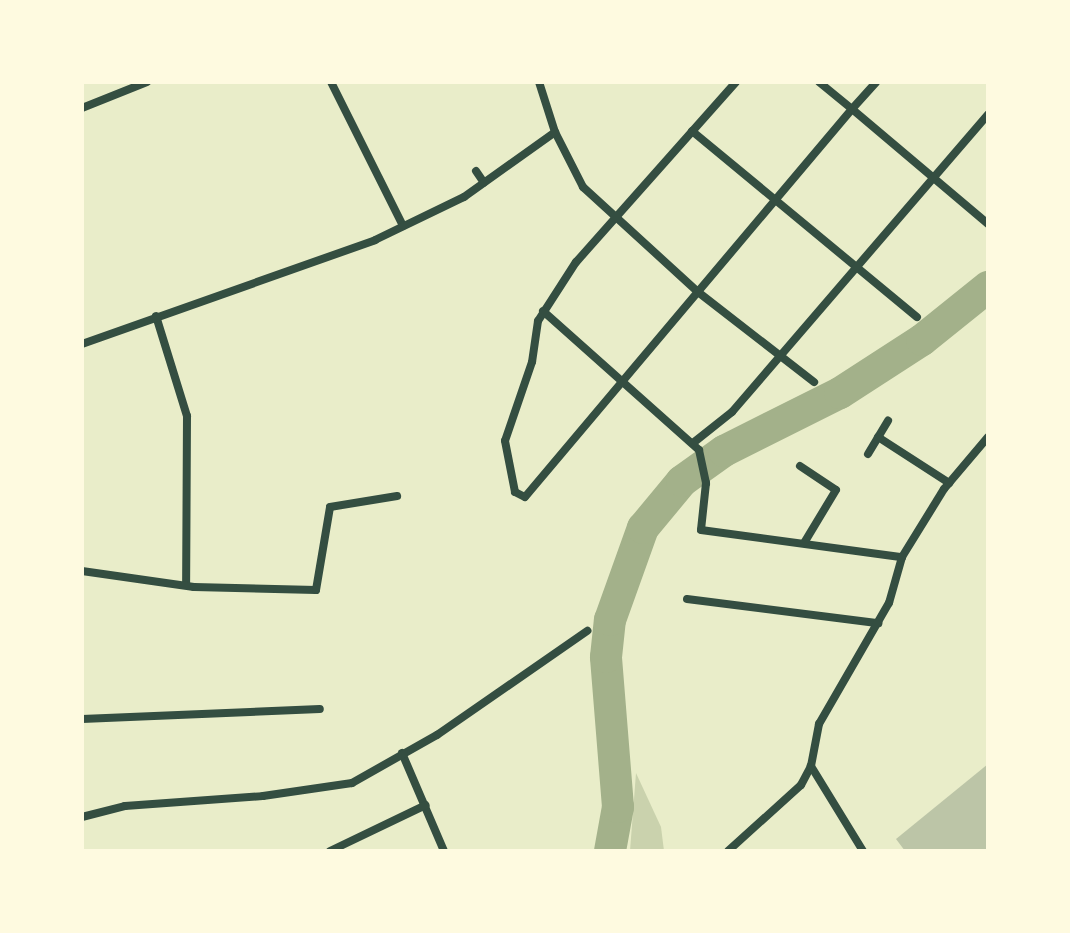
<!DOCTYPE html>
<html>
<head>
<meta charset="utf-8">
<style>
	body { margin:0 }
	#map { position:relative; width:1070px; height:933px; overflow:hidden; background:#e9edc9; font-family:Lato,sans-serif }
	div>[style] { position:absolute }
	.green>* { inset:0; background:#cad2ad }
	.river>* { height:32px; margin:-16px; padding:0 16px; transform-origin:16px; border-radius:16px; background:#a3b18a }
	.building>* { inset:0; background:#bcc5a7 }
	.minor>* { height:8px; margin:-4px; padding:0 4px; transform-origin:4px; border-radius:4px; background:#344e41 }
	span { translate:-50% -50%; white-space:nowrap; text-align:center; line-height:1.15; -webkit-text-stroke:7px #fefae0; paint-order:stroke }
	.frame { position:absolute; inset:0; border:84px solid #fefae0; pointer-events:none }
</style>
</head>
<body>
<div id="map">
	<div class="green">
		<div style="clip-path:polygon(636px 773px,661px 827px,664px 851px,630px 851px)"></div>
	</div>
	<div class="river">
		<div style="left:610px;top:851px;width:45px;rotate:-79.7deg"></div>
		<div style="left:618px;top:807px;width:150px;rotate:-94.6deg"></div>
		<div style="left:606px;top:657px;width:37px;rotate:-84deg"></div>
		<div style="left:610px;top:620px;width:98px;rotate:-70.3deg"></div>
		<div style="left:643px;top:528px;width:61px;rotate:-50.3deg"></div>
		<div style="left:682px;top:481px;width:52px;rotate:-35.5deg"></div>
		<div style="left:724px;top:451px;width:130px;rotate:-26.6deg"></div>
		<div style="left:840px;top:393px;width:98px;rotate:-32.9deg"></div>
		<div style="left:922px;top:340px;width:85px;rotate:-38.8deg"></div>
	</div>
	<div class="building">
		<div style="clip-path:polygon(988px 764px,988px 851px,905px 851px,896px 839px)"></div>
	</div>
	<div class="minor">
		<div style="left:331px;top:82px;width:161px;rotate:63.4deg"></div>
		<div style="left:539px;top:82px;width:52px;rotate:72.3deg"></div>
		<div style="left:555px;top:132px;width:62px;rotate:63deg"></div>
		<div style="left:583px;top:187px;width:156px;rotate:42.4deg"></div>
		<div style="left:698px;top:292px;width:147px;rotate:37.8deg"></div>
		<div style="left:736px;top:82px;width:241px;rotate:131.6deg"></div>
		<div style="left:576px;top:262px;width:70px;rotate:122.8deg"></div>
		<div style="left:538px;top:321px;width:41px;rotate:98.3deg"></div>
		<div style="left:532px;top:362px;width:83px;rotate:108.9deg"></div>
		<div style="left:505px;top:441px;width:52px;rotate:78.9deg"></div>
		<div style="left:515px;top:492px;width:11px;rotate:27deg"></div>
		<div style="left:525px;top:497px;width:507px;rotate:-49.88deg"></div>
		<div style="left:852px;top:109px;width:178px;rotate:40.2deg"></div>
		<div style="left:819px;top:82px;width:43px;rotate:39.3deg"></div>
		<div style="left:852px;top:109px;width:36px;rotate:-48deg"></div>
		<div style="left:82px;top:108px;width:70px;rotate:-21.8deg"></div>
		<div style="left:692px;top:131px;width:292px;rotate:39.6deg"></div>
		<div style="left:476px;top:171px;width:14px;rotate:56deg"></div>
		<div style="left:543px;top:311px;width:209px;rotate:41.7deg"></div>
		<div style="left:699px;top:450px;width:34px;rotate:78deg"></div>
		<div style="left:706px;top:483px;width:47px;rotate:96.1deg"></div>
		<div style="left:701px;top:530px;width:203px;rotate:7.7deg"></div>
		<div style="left:156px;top:316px;width:105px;rotate:72.8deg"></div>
		<div style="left:187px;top:416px;width:168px;rotate:90.3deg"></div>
		<div style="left:82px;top:344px;width:311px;rotate:-19.5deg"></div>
		<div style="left:375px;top:240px;width:99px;rotate:-25.8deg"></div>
		<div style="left:464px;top:197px;width:112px;rotate:-35.5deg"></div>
		<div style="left:878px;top:437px;width:85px;rotate:32.9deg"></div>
		<div style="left:693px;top:443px;width:50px;rotate:-38.5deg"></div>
		<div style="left:732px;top:412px;width:393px;rotate:-49.3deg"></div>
		<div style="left:868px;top:454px;width:39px;rotate:-59deg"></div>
		<div style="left:800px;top:466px;width:43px;rotate:33.7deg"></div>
		<div style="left:836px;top:490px;width:62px;rotate:121.1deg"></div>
		<div style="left:82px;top:571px;width:113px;rotate:8.1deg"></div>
		<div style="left:194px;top:587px;width:122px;rotate:1.4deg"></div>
		<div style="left:316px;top:590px;width:84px;rotate:-80.4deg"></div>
		<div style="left:330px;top:507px;width:68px;rotate:-9.3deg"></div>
		<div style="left:687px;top:599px;width:193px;rotate:7.2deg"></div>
		<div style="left:82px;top:719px;width:238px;rotate:-2.4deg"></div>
		<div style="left:402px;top:753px;width:107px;rotate:66.8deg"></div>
		<div style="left:82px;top:817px;width:44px;rotate:-14.3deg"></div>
		<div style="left:125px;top:806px;width:138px;rotate:-4.1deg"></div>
		<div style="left:263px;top:796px;width:90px;rotate:-8.3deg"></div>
		<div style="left:352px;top:783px;width:98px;rotate:-29.5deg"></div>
		<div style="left:437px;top:735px;width:183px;rotate:-34.7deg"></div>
		<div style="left:330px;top:851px;width:106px;rotate:-25.6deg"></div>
		<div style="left:728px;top:851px;width:98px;rotate:-42.1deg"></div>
		<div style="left:801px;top:785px;width:21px;rotate:-62deg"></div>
		<div style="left:863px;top:851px;width:100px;rotate:-121.5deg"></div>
		<div style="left:811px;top:766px;width:43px;rotate:-79.2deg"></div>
		<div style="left:819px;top:724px;width:140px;rotate:-60deg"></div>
		<div style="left:889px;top:603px;width:48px;rotate:-74.2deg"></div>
		<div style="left:902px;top:557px;width:80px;rotate:-58.3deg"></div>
		<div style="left:944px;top:489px;width:68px;rotate:-49.8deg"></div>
	</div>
	<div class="frame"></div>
</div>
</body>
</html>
